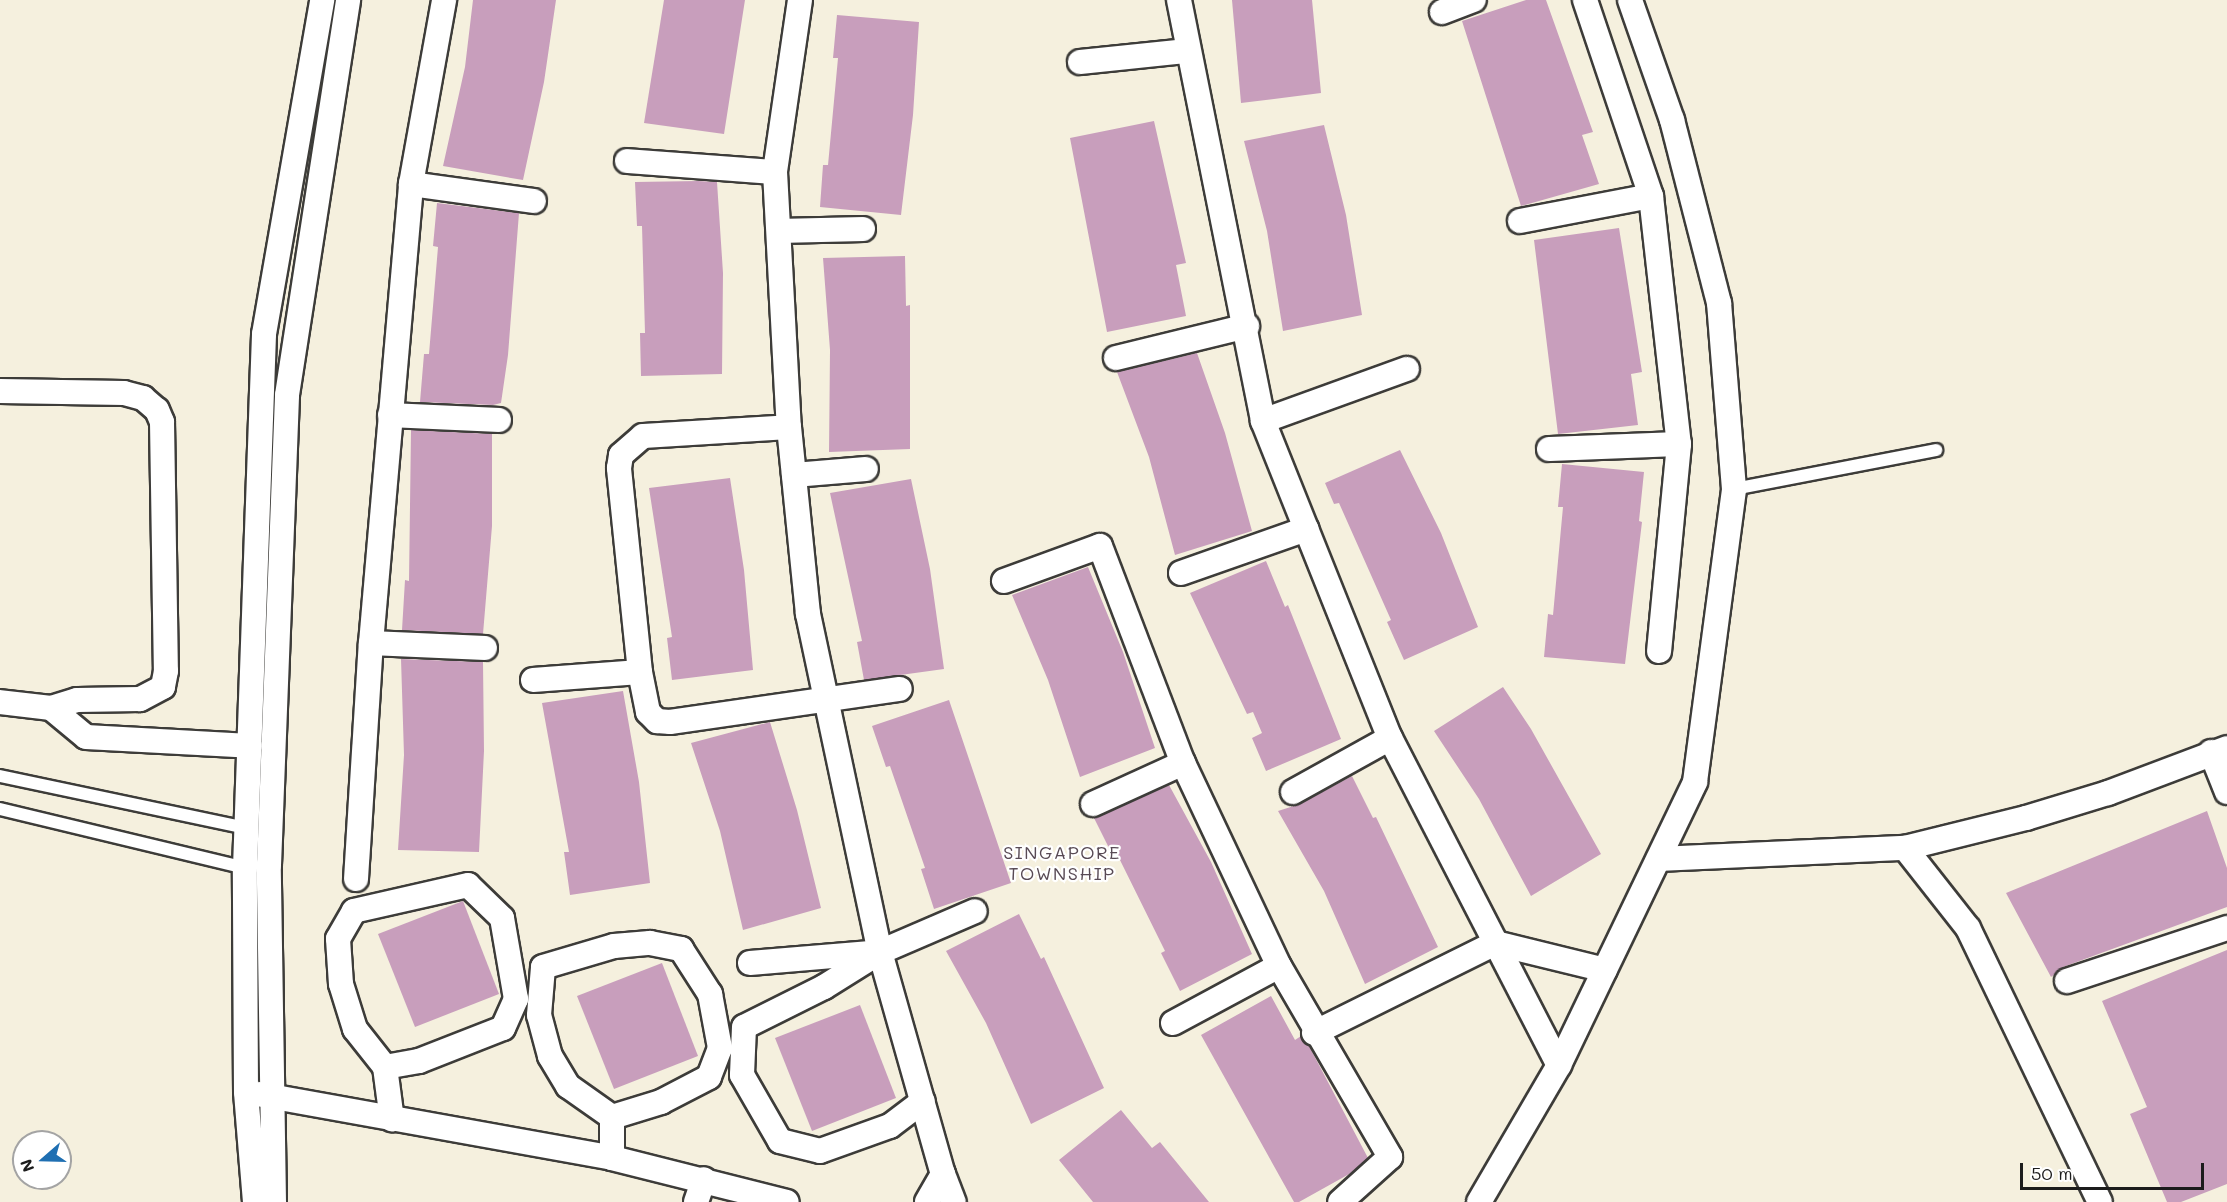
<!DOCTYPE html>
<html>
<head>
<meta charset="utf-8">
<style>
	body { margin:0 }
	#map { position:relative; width:2227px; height:1202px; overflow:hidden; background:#f5f0de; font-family:Mali,sans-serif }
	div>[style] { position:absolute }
	.building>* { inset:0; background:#c89ebc }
	.roads { filter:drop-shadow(2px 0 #3d3c39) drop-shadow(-2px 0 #3d3c39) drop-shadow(0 2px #3d3c39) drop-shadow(0 -2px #3d3c39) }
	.service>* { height:12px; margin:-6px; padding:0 6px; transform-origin:6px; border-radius:6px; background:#fff }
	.minor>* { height:24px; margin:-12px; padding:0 12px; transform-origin:12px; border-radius:12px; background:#fff }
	span { translate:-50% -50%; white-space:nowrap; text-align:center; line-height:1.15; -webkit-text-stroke:4.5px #fff; paint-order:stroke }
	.quarter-label { font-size:18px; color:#584a54; letter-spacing:1.5px }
	.north { position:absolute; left:12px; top:1130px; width:60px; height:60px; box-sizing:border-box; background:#fff; border:2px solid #a4a4a4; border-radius:50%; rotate:250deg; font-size:16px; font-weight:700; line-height:24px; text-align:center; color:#1c1c1c }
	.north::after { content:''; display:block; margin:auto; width:21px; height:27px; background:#1f6fb2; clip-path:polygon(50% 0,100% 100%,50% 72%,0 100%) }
	.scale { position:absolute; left:2020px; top:1163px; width:184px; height:27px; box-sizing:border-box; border:3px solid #1c1c1c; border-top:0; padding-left:8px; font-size:18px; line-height:21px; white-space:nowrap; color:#1c1c1c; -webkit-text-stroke:4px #fff; paint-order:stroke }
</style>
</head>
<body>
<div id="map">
	<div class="building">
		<div style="clip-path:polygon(473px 0,556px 0,544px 82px,523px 180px,443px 166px,465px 67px)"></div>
		<div style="clip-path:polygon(664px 0,745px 0,724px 134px,644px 123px)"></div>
		<div style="clip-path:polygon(1232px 0,1312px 0,1321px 93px,1241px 103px)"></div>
		<div style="clip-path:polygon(1526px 0,1546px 0,1593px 132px,1582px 135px,1599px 184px,1521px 206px,1462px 21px)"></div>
		<div style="clip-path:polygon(837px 15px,919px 22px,913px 115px,901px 215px,820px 207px,823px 165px,828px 165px,838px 58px,833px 58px)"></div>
		<div style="clip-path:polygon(1154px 121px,1186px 263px,1176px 265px,1186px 316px,1107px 332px,1070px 138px)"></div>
		<div style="clip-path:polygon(1324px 125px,1346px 215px,1362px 315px,1283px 331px,1267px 231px,1244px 141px)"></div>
		<div style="clip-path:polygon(698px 181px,717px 182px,723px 273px,722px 374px,641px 376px,640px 333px,645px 333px,642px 226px,637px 226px,635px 182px)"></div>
		<div style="clip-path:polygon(437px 203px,519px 213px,508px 355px,501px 403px,493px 405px,420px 402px,424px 354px,429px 354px,438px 247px,433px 246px)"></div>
		<div style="clip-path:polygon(1619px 228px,1642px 372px,1631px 374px,1638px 425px,1558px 434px,1534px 240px)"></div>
		<div style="clip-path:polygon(905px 256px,906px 306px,910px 305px,910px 449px,829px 452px,830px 350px,823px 258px)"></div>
		<div style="clip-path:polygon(1197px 353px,1225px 433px,1252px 531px,1175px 555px,1149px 457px,1117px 372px)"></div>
		<div style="clip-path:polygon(411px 430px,492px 434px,492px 526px,483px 634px,402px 630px,405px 580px,409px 581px)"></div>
		<div style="clip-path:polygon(1400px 450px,1441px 533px,1478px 627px,1404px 660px,1387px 622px,1391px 620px,1339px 503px,1334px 504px,1325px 483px)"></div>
		<div style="clip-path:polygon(1562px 464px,1644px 472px,1639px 521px,1642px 522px,1625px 664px,1544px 657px,1548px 614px,1553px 615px,1563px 507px,1558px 507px)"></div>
		<div style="clip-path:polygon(730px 478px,744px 570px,753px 670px,672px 680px,667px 638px,672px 637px,649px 488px)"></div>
		<div style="clip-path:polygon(911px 479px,930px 569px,944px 669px,864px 680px,857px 642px,862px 641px,830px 493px)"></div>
		<div style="clip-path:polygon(1266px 561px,1285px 607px,1288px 605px,1341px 739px,1266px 771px,1252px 738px,1262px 733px,1253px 712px,1247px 714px,1190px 593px)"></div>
		<div style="clip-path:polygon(1088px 567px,1123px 652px,1155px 748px,1080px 777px,1048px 680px,1012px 595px)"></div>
		<div style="clip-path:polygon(401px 659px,483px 662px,484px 751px,479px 852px,398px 850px,404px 755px)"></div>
		<div style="clip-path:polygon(1503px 687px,1531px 729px,1601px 854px,1531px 896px,1479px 799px,1434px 731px)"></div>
		<div style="clip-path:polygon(623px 691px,639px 782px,650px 883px,570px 895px,564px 852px,569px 852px,542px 703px)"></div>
		<div style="clip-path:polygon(949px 700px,1011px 883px,934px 909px,921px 869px,925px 868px,890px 766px,886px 767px,872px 726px)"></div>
		<div style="clip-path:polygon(770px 722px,797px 810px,821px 908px,743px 930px,720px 831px,691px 743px)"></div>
		<div style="clip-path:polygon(1352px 776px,1373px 818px,1376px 817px,1438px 947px,1365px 984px,1324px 891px,1278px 811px,1300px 804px)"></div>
		<div style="clip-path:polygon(1169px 785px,1211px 862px,1252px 954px,1180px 991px,1161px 953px,1165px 951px,1117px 854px,1113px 856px,1094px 818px)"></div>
		<div style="clip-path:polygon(2207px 811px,2227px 868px,2227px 907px,2063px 967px,2051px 977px,2006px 893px)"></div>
		<div style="clip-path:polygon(463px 901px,499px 994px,415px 1027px,378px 934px)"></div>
		<div style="clip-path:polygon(1019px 914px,1041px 959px,1044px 957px,1104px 1088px,1031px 1124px,986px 1023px,946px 951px)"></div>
		<div style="clip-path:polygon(2227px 950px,2227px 1184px,2181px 1202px,2167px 1202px,2130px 1114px,2147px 1107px,2102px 1001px)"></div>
		<div style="clip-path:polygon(662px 963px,698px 1056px,614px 1089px,577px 996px)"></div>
		<div style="clip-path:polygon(1271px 996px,1295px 1040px,1301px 1036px,1309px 1046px,1368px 1158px,1351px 1173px,1299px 1202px,1294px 1202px,1201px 1035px)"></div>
		<div style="clip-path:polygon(860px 1005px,896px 1098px,812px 1131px,775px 1038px)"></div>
		<div style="clip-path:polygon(1121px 1110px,1152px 1148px,1160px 1142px,1209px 1202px,1093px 1202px,1059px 1160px)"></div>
	</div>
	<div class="roads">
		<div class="service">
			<div style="left:1734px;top:489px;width:206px;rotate:-10.9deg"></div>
			<div style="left:0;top:776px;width:251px;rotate:11.9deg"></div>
			<div style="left:0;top:809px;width:252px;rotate:13.5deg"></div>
		</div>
		<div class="minor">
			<div style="left:800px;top:0;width:174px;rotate:98.3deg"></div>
			<div style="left:775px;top:172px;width:255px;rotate:86.9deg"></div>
			<div style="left:789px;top:427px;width:188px;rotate:84.2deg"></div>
			<div style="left:808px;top:614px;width:346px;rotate:78deg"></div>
			<div style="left:880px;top:952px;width:231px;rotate:74.2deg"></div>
			<div style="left:943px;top:1174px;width:32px;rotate:120deg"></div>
			<div style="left:1179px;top:0;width:429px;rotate:78.7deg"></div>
			<div style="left:1263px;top:421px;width:341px;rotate:68.2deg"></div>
			<div style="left:1390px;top:738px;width:368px;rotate:62.7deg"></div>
			<div style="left:1585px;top:0;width:207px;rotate:71.4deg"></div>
			<div style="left:1651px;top:196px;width:250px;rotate:83.6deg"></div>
			<div style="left:1679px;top:444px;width:208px;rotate:95.5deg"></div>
			<div style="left:1442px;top:12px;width:34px;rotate:-21deg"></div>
			<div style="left:1080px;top:62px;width:108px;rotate:-5.9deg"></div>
			<div style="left:627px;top:161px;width:148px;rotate:4.3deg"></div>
			<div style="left:411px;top:184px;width:124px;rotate:7.9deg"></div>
			<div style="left:1520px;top:221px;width:133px;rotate:-10.8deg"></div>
			<div style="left:779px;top:231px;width:84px;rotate:-1.4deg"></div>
			<div style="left:1116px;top:358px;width:135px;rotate:-13.7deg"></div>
			<div style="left:0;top:391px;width:124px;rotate:0.9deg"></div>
			<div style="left:124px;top:393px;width:20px;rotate:15deg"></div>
			<div style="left:143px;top:398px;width:18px;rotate:41deg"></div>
			<div style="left:157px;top:410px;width:13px;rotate:67deg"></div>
			<div style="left:162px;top:422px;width:249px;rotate:89.1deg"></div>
			<div style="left:166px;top:671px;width:16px;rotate:101deg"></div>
			<div style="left:163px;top:687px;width:26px;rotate:152deg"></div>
			<div style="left:140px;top:699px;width:63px;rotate:179.1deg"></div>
			<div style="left:77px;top:700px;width:27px;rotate:163deg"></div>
			<div style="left:51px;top:708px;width:51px;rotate:-173.3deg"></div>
			<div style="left:390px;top:415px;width:109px;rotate:2.6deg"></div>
			<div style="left:1263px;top:421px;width:153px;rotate:-19.9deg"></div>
			<div style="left:1549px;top:449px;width:130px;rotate:-2.2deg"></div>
			<div style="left:794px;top:475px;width:72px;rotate:-4.8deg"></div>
			<div style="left:1181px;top:573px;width:133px;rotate:-19.4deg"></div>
			<div style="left:1004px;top:581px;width:102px;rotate:-20deg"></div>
			<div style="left:1100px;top:546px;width:232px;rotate:69.1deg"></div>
			<div style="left:1183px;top:763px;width:225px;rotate:64.7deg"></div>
			<div style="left:1279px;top:966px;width:221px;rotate:59.8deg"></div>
			<div style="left:1390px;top:1157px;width:67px;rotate:138deg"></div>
			<div style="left:371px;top:643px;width:114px;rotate:2.5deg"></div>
			<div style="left:640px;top:672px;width:205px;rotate:-95.9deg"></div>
			<div style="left:619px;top:468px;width:13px;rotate:-81deg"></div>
			<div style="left:621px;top:455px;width:29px;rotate:-41deg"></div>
			<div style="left:643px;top:436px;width:146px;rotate:-3.5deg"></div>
			<div style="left:533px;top:680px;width:107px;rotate:-4.3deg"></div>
			<div style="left:640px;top:672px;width:41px;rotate:78.7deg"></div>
			<div style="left:648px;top:712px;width:13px;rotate:45deg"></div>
			<div style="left:657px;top:721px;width:13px;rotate:4deg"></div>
			<div style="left:670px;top:722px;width:232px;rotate:-8.2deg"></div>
			<div style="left:51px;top:708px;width:45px;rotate:39.6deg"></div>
			<div style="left:86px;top:737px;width:164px;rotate:3.1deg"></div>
			<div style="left:2211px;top:752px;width:43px;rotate:68.2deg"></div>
			<div style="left:1293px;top:792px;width:111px;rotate:-29.1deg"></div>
			<div style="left:1093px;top:804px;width:99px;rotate:-24.5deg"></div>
			<div style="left:1905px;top:848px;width:125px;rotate:-13.9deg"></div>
			<div style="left:2026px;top:818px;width:86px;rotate:-17deg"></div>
			<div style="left:2108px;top:793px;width:127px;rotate:-20.7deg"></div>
			<div style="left:1659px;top:859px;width:246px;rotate:-2.6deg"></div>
			<div style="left:1905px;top:848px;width:102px;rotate:51.8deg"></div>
			<div style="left:1968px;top:928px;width:304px;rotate:64.3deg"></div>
			<div style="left:356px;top:879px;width:236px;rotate:-86.4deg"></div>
			<div style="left:371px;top:643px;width:461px;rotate:-85deg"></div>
			<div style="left:411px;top:184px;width:187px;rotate:-79.8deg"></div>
			<div style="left:880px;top:952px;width:66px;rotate:148deg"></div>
			<div style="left:824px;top:987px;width:89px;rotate:153.4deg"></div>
			<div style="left:744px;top:1027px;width:48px;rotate:92.4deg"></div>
			<div style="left:742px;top:1075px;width:76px;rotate:60.1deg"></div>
			<div style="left:780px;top:1141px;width:41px;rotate:14deg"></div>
			<div style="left:820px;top:1151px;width:74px;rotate:-19.7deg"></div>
			<div style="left:890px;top:1126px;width:41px;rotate:-37.1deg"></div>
			<div style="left:750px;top:963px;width:130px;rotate:-4.8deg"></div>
			<div style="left:880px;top:952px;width:103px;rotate:-23.3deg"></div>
			<div style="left:2067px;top:981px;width:169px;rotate:-18.3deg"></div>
			<div style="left:1173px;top:1023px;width:120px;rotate:-28.3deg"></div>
			<div style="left:1314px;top:1033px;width:202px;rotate:-26.4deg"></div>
			<div style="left:1495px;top:943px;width:113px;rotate:13.8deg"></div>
			<div style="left:385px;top:1067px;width:35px;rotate:-10deg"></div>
			<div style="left:419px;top:1061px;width:90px;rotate:-21.4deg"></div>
			<div style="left:503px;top:1028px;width:32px;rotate:-66deg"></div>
			<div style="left:516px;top:999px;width:82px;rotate:-99.8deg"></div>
			<div style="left:502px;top:918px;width:47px;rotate:-135.9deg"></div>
			<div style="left:468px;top:885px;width:117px;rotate:167.2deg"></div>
			<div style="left:354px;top:911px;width:32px;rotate:120deg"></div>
			<div style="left:338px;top:939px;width:45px;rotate:86.2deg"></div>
			<div style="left:341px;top:984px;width:47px;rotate:72.7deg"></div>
			<div style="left:355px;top:1029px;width:48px;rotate:51.7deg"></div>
			<div style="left:385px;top:1067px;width:53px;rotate:82.5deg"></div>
			<div style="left:258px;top:1094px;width:360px;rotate:10.2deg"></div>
			<div style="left:612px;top:1158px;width:180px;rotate:14.1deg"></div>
			<div style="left:612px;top:1158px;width:41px;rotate:-90deg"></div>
			<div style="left:612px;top:1117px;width:54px;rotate:-144.8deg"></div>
			<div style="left:568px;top:1086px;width:35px;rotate:-121deg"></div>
			<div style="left:550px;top:1056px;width:42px;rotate:-105deg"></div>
			<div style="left:539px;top:1015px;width:48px;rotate:-85.2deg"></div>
			<div style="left:543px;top:967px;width:74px;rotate:-16.5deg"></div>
			<div style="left:614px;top:946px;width:36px;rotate:-5deg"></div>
			<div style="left:650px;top:943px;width:32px;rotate:11deg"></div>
			<div style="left:681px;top:949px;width:54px;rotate:57.2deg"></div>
			<div style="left:710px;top:994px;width:55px;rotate:79.5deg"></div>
			<div style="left:720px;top:1048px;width:31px;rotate:111deg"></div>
			<div style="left:709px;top:1077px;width:54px;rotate:152.5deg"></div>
			<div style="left:661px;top:1102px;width:51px;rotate:163deg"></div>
			<div style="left:943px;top:1174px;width:30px;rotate:69deg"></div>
			<div style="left:255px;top:1202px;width:110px;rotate:-94.7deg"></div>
			<div style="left:246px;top:1092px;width:224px;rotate:-90.3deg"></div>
			<div style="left:245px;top:868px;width:534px;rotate:-87.96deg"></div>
			<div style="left:264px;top:334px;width:339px;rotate:-80.1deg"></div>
			<div style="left:274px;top:1202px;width:337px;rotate:-90.9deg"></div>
			<div style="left:269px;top:865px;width:470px;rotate:-87.8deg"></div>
			<div style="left:287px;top:395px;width:400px;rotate:-81.2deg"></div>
			<div style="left:696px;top:1202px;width:24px;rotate:-71deg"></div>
			<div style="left:1479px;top:1202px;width:159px;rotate:-59.7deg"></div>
			<div style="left:1559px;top:1065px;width:314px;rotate:-64.3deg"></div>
			<div style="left:1695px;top:782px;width:296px;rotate:-82.4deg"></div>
			<div style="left:1734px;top:489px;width:187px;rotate:-94.6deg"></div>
			<div style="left:1719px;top:303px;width:189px;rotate:-104.4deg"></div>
			<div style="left:1672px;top:120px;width:127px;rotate:-109.3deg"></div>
		</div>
	</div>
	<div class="quarter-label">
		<span style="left:1062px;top:863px">SINGAPORE<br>TOWNSHIP</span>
	</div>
	<div class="north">N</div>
	<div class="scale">50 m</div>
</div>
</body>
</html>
